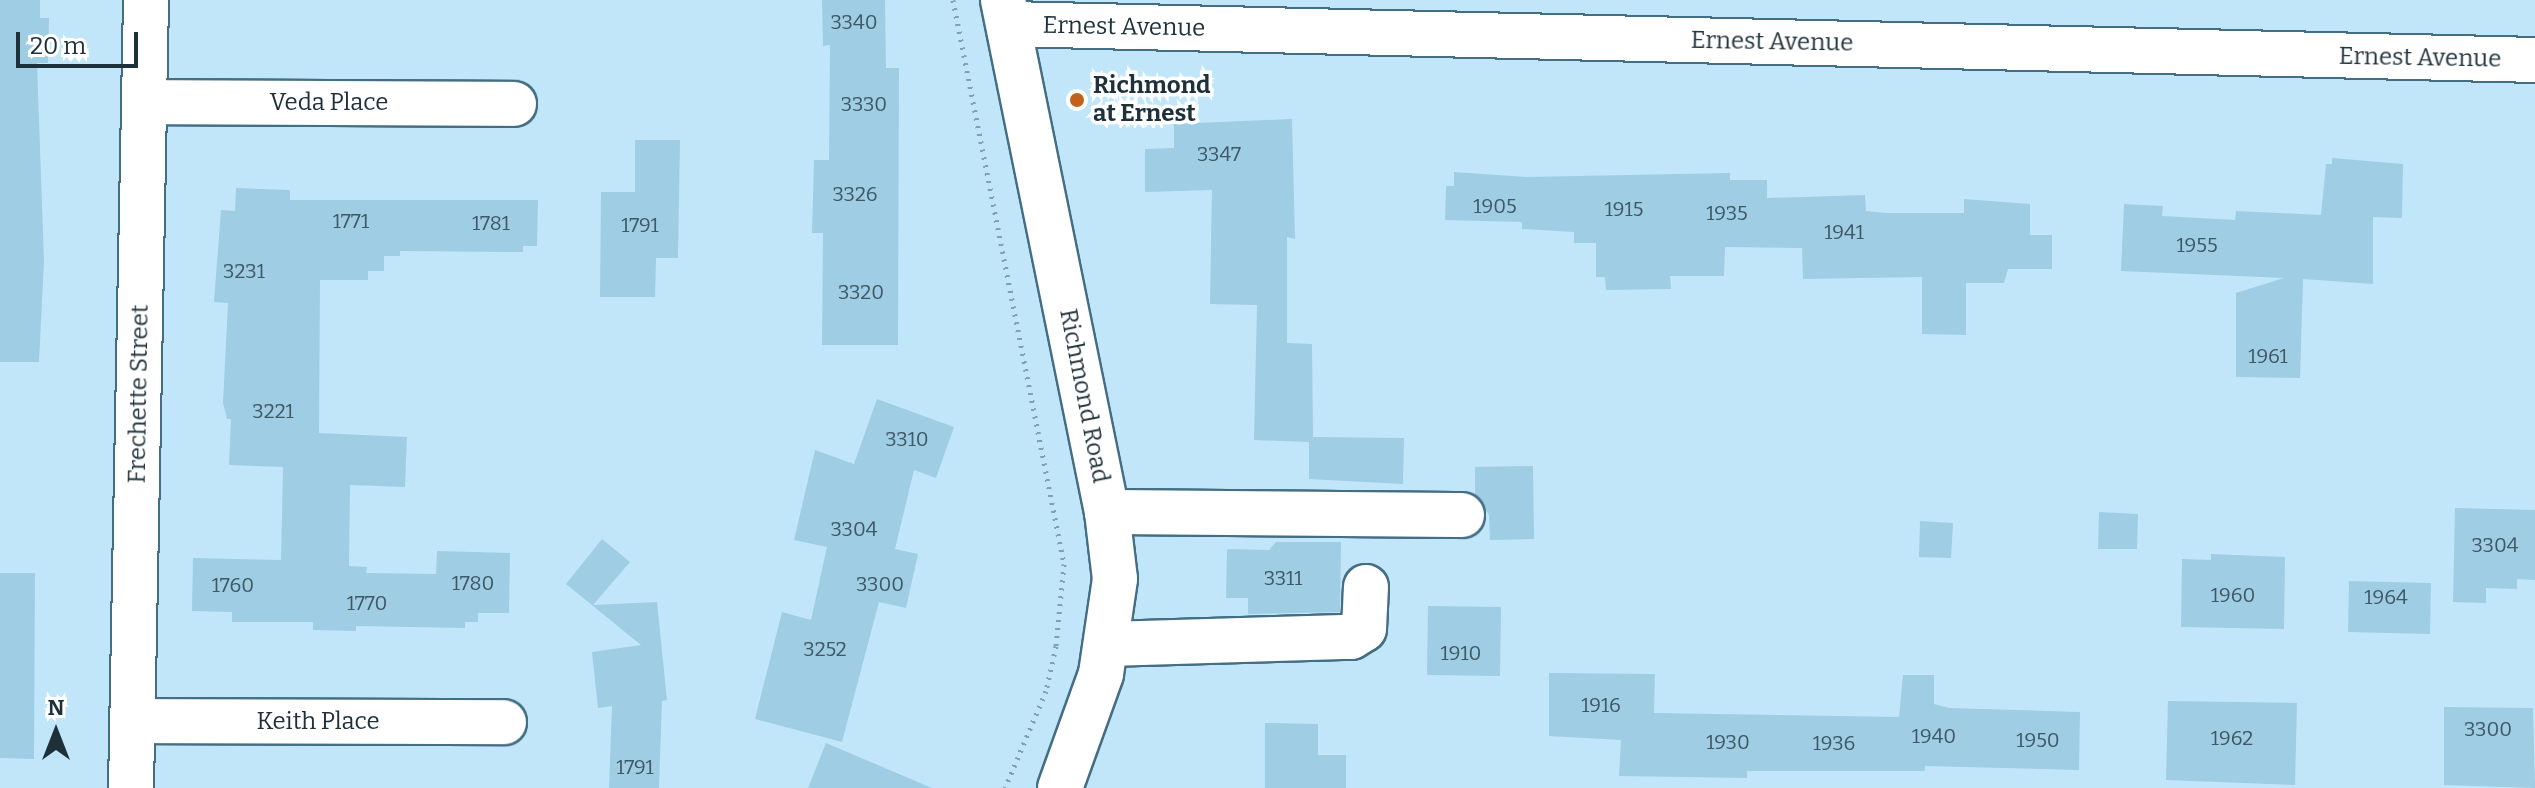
<!DOCTYPE html>
<html>
<head>
<meta charset="utf-8">
<style>
	body { margin:0 }
	#map { position:relative; width:2535px; height:788px; overflow:hidden; background:#c1e6f9; font-family:Bitter,serif }
	div>[style] { position:absolute }
	.building>* { inset:0; background:#9fcde4 }
	.path>* { height:5px; margin-top:-2.5px; transform-origin:0; background:repeating-linear-gradient(90deg,#82a0af 0 2px,transparent 0 8px) }
	.roads { filter:drop-shadow(2px 0 #436e83) drop-shadow(-2px 0 #436e83) drop-shadow(0 2px #436e83) drop-shadow(0 -2px #436e83) }
	.minor>* { height:44px; margin:-22px; padding:0 22px; transform-origin:22px; border-radius:22px; background:#fff }
	.major>* { height:44px; margin:-22px; padding:0 22px; transform-origin:22px; border-radius:22px; background:#fff }
	.dots>* { width:22px; height:22px; translate:-50% -50%; box-sizing:border-box; border:4px solid #fff; border-radius:50% }
	span { translate:-50% -50%; white-space:nowrap; text-align:center; line-height:1.15; -webkit-text-stroke:7px #fff; paint-order:stroke }
	.number-label { font-size:20px; color:#3e5864 }
	.number-label span { -webkit-text-stroke-width:0 }
	.street-label { font-size:24px; color:#1e313a }
	.poi-label { font-size:24px; color:#1e313a; font-weight:700 }
	.left { translate:0 -50%; text-align:left }
	.north { position:absolute; left:16px; top:692px; width:80px; height:80px; -webkit-text-stroke:6px #fff; paint-order:stroke; rotate:0deg; font-size:22px; font-weight:700; line-height:32px; text-align:center; color:#1e313a }
	.north::after { content:''; display:block; margin:auto; width:28px; height:36px; background:#1e313a; clip-path:polygon(50% 0,100% 100%,50% 72%,0 100%) }
	.scale { position:absolute; left:16px; top:32px; width:122px; height:36px; box-sizing:border-box; border:4px solid #1e313a; border-top:0; padding-left:10px; font-size:24px; line-height:28px; white-space:nowrap; color:#1e313a; -webkit-text-stroke:6px #fff; paint-order:stroke }
</style>
</head>
<body>
<div id="map">
	<div class="building">
		<div style="clip-path:polygon(0 0,40px 0,40px 18px,49px 18px,48px 63px,37px 63px,44px 261px,39px 362px,0 362px)"></div>
		<div style="clip-path:polygon(822px 0,885px 0,886px 68px,899px 68px,898px 345px,822px 345px,823px 233px,812px 233px,814px 160px,829px 160px,830px 45px,823px 46px)"></div>
		<div style="clip-path:polygon(1292px 119px,1295px 239px,1287px 237px,1287px 343px,1312px 344px,1313px 437px,1404px 438px,1403px 484px,1309px 479px,1309px 442px,1254px 440px,1257px 305px,1210px 304px,1212px 190px,1145px 192px,1145px 149px,1174px 148px,1174px 124px)"></div>
		<div style="clip-path:polygon(635px 140px,680px 140px,678px 258px,656px 258px,655px 297px,600px 297px,601px 192px,635px 192px)"></div>
		<div style="clip-path:polygon(2332px 158px,2403px 164px,2402px 218px,2373px 217px,2373px 284px,2303px 279px,2300px 378px,2236px 377px,2236px 293px,2284px 278px,2121px 271px,2124px 204px,2163px 206px,2162px 216px,2235px 220px,2236px 211px,2321px 215px,2326px 164px,2332px 164px)"></div>
		<div style="clip-path:polygon(1454px 172px,1526px 177px,1730px 173px,1730px 180px,1767px 180px,1767px 198px,1865px 195px,1866px 211px,1886px 213px,1964px 213px,1964px 199px,2030px 204px,2030px 235px,2052px 235px,2052px 269px,2008px 269px,2004px 283px,1966px 283px,1966px 335px,1922px 334px,1922px 277px,1803px 279px,1802px 248px,1725px 247px,1724px 276px,1670px 276px,1671px 289px,1606px 290px,1605px 277px,1596px 277px,1596px 243px,1574px 243px,1574px 232px,1522px 229px,1522px 222px,1445px 220px,1446px 186px,1454px 186px)"></div>
		<div style="clip-path:polygon(236px 188px,290px 190px,290px 200px,538px 200px,537px 246px,523px 246px,523px 252px,400px 251px,400px 256px,384px 256px,384px 271px,368px 271px,368px 280px,320px 280px,319px 433px,407px 437px,405px 487px,350px 485px,349px 566px,367px 567px,366px 573px,436px 574px,437px 551px,510px 553px,509px 613px,478px 613px,478px 622px,465px 622px,465px 628px,356px 626px,356px 631px,313px 630px,313px 622px,232px 622px,232px 612px,192px 611px,193px 558px,281px 560px,283px 467px,229px 465px,231px 419px,227px 419px,223px 403px,228px 303px,214px 302px,221px 210px,235px 211px)"></div>
		<div style="clip-path:polygon(877px 399px,954px 427px,936px 478px,914px 470px,895px 549px,918px 554px,906px 608px,879px 602px,842px 742px,755px 719px,782px 612px,811px 620px,827px 547px,794px 540px,815px 450px,854px 464px)"></div>
		<div style="clip-path:polygon(1533px 466px,1534px 539px,1490px 540px,1489px 515px,1475px 494px,1475px 467px)"></div>
		<div style="clip-path:polygon(2455px 508px,2535px 510px,2535px 580px,2517px 579px,2517px 589px,2486px 588px,2486px 603px,2453px 602px)"></div>
		<div style="clip-path:polygon(2099px 512px,2138px 514px,2137px 549px,2098px 549px)"></div>
		<div style="clip-path:polygon(1920px 521px,1953px 523px,1951px 558px,1919px 557px)"></div>
		<div style="clip-path:polygon(602px 539px,630px 562px,593px 605px,657px 602px,667px 700px,662px 701px,659px 788px,609px 788px,612px 706px,598px 708px,592px 652px,641px 645px,566px 584px)"></div>
		<div style="clip-path:polygon(1276px 542px,1341px 542px,1340px 612px,1248px 614px,1248px 598px,1226px 598px,1227px 549px,1269px 550px)"></div>
		<div style="clip-path:polygon(2211px 554px,2285px 557px,2284px 629px,2181px 627px,2182px 559px,2211px 560px)"></div>
		<div style="clip-path:polygon(0 573px,35px 573px,34px 759px,0 758px)"></div>
		<div style="clip-path:polygon(2349px 581px,2431px 583px,2430px 634px,2348px 632px)"></div>
		<div style="clip-path:polygon(1428px 606px,1501px 607px,1500px 676px,1427px 675px)"></div>
		<div style="clip-path:polygon(1549px 673px,1655px 674px,1654px 713px,1899px 717px,1903px 675px,1934px 675px,1934px 704px,1949px 708px,2080px 712px,2079px 770px,1925px 766px,1925px 771px,1747px 771px,1747px 778px,1619px 776px,1621px 740px,1549px 736px)"></div>
		<div style="clip-path:polygon(2168px 701px,2297px 703px,2295px 785px,2166px 780px)"></div>
		<div style="clip-path:polygon(2444px 707px,2533px 708px,2535px 788px,2444px 785px)"></div>
		<div style="clip-path:polygon(1265px 723px,1318px 724px,1318px 755px,1346px 755px,1346px 788px,1265px 788px)"></div>
		<div style="clip-path:polygon(826px 743px,932px 788px,808px 788px)"></div>
	</div>
	<div class="path">
		<div style="left:953px;top:0;width:575px;rotate:78.87deg"></div>
		<div style="left:1064px;top:564px;width:82px;rotate:95.6deg"></div>
		<div style="left:1056px;top:646px;width:46px;rotate:102.5deg"></div>
		<div style="left:1046px;top:691px;width:105px;rotate:112.9deg"></div>
	</div>
	<div class="roads">
		<div class="minor">
			<div style="left:1009px;top:24px;width:1526px;rotate:1.35deg"></div>
			<div style="left:144px;top:102px;width:370px;rotate:0.3deg"></div>
			<div style="left:1107px;top:512px;width:355px;rotate:0.5deg"></div>
			<div style="left:1108px;top:644px;width:243px;rotate:-1.7deg"></div>
			<div style="left:1351px;top:637px;width:15px;rotate:-32deg"></div>
			<div style="left:1364px;top:629px;width:42px;rotate:-87.3deg"></div>
			<div style="left:133px;top:721px;width:371px;rotate:0.2deg"></div>
			<div style="left:131px;top:788px;width:788px;rotate:-88.91deg"></div>
		</div>
		<div class="major">
			<div style="left:1003px;top:0;width:522px;rotate:78.52deg"></div>
			<div style="left:1107px;top:512px;width:67px;rotate:83.2deg"></div>
			<div style="left:1115px;top:579px;width:96px;rotate:98.4deg"></div>
			<div style="left:1101px;top:674px;width:121px;rotate:109.8deg"></div>
		</div>
	</div>
	<div class="dots">
		<div style="left:1077px;top:100px;background:#c1611d"></div>
	</div>
	<div class="number-label">
		<span style="left:854px;top:22px">3340</span>
		<span style="left:864px;top:104px">3330</span>
		<span style="left:1219px;top:154px">3347</span>
		<span style="left:855px;top:194px">3326</span>
		<span style="left:1495px;top:206px">1905</span>
		<span style="left:1624px;top:209px">1915</span>
		<span style="left:1727px;top:213px">1935</span>
		<span style="left:351px;top:221px">1771</span>
		<span style="left:491px;top:223px">1781</span>
		<span style="left:640px;top:225px">1791</span>
		<span style="left:1844px;top:232px">1941</span>
		<span style="left:2197px;top:245px">1955</span>
		<span style="left:244px;top:271px">3231</span>
		<span style="left:861px;top:292px">3320</span>
		<span style="left:2268px;top:356px">1961</span>
		<span style="left:273px;top:411px">3221</span>
		<span style="left:907px;top:439px">3310</span>
		<span style="left:854px;top:529px">3304</span>
		<span style="left:2495px;top:545px">3304</span>
		<span style="left:1283px;top:578px">3311</span>
		<span style="left:473px;top:583px">1780</span>
		<span style="left:880px;top:584px">3300</span>
		<span style="left:233px;top:585px">1760</span>
		<span style="left:2233px;top:595px">1960</span>
		<span style="left:2386px;top:597px">1964</span>
		<span style="left:367px;top:603px">1770</span>
		<span style="left:825px;top:649px">3252</span>
		<span style="left:1461px;top:653px">1910</span>
		<span style="left:1601px;top:705px">1916</span>
		<span style="left:2488px;top:729px">3300</span>
		<span style="left:1934px;top:736px">1940</span>
		<span style="left:2232px;top:738px">1962</span>
		<span style="left:2038px;top:740px">1950</span>
		<span style="left:1728px;top:742px">1930</span>
		<span style="left:1834px;top:743px">1936</span>
		<span style="left:635px;top:767px">1791</span>
	</div>
	<div class="street-label">
		<span style="left:1124px;top:27px;rotate:1deg">Ernest Avenue</span>
		<span style="left:1772px;top:42px;rotate:1deg">Ernest Avenue</span>
		<span style="left:2420px;top:58px;rotate:1deg">Ernest Avenue</span>
		<span style="left:329px;top:103px">Veda Place</span>
		<span style="left:139px;top:394px;rotate:-89deg">Frechette Street</span>
		<span style="left:1084px;top:396px;rotate:79deg">Richmond Road</span>
		<span style="left:318px;top:722px">Keith Place</span>
	</div>
	<div class="poi-label">
		<span class="left" style="left:1093px;top:100px">Richmond<br>at Ernest</span>
	</div>
	<div class="north">N</div>
	<div class="scale">20 m</div>
</div>
</body>
</html>
